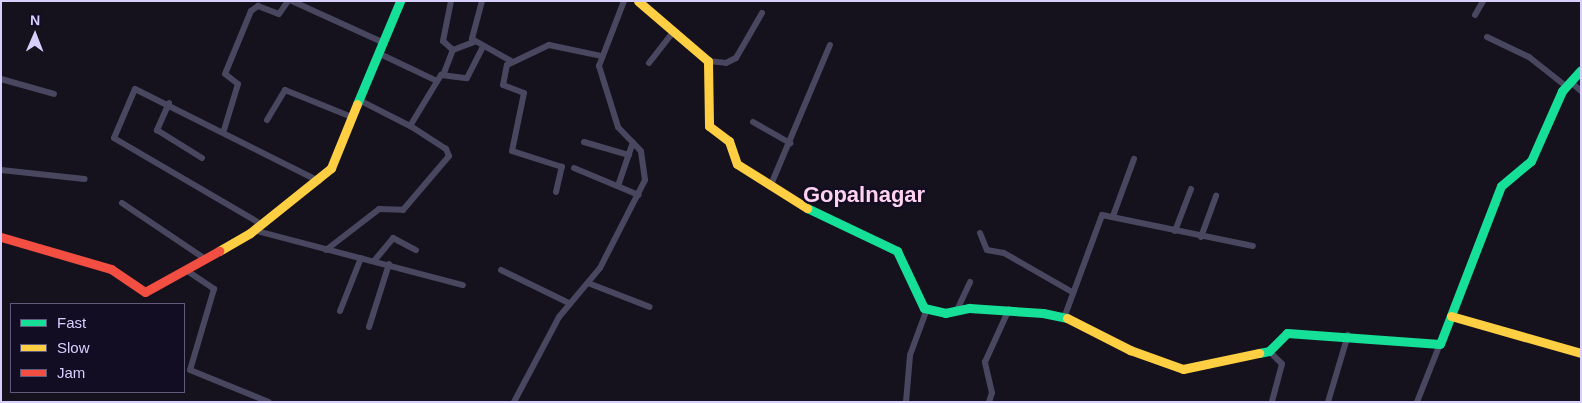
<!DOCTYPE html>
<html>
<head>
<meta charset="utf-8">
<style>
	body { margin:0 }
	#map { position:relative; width:1582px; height:403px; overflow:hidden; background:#15121e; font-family:Arial,sans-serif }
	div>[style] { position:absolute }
	.street>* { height:6px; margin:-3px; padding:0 3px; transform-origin:3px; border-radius:3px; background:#49475f }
	.fast>* { height:9px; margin:-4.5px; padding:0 4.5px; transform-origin:4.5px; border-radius:4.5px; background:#16e098 }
	.slow>* { height:9px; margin:-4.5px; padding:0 4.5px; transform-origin:4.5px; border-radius:4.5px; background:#ffcf43 }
	.jam>* { height:9px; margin:-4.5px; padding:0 4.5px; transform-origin:4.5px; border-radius:4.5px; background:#f24e42 }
	span { translate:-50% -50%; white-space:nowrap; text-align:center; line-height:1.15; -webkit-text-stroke:5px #120d23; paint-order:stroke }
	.district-label { font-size:22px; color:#ffd2ed; font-weight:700 }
	.frame { position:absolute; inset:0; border:2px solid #d7d0ff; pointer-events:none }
	.legend { position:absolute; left:10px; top:303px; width:175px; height:90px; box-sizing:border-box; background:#120d23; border:1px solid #615b7b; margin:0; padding:6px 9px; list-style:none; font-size:15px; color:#d7d0ff }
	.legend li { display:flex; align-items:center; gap:10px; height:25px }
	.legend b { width:25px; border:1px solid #615b7b }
	.north { position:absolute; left:10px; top:10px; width:50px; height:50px; -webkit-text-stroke:4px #120d23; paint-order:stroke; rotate:1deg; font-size:14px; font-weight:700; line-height:20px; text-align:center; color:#d7d0ff }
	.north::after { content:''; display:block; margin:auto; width:18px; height:22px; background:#d7d0ff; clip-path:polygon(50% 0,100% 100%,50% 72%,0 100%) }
</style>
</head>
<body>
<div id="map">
	<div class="street">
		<div style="left:292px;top:1px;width:99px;rotate:24.5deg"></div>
		<div style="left:451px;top:1px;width:41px;rotate:101.3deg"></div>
		<div style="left:443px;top:41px;width:13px;rotate:42deg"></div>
		<div style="left:482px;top:1px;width:39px;rotate:105deg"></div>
		<div style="left:472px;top:39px;width:45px;rotate:29.4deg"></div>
		<div style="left:1475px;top:15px;width:16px;rotate:-60deg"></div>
		<div style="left:1487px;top:37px;width:47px;rotate:25.5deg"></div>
		<div style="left:1529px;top:57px;width:48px;rotate:38.3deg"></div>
		<div style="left:378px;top:53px;width:65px;rotate:25.4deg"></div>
		<div style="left:708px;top:61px;width:18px;rotate:6deg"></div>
		<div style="left:726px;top:63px;width:11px;rotate:-27deg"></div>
		<div style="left:736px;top:58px;width:52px;rotate:-60deg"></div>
		<div style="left:649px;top:63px;width:41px;rotate:-52deg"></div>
		<div style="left:444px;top:73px;width:25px;rotate:-69deg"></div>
		<div style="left:453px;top:50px;width:22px;rotate:-21deg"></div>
		<div style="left:1px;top:79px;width:55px;rotate:15.8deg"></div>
		<div style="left:1572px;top:83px;width:12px;rotate:42deg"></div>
		<div style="left:169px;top:103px;width:30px;rotate:114deg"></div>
		<div style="left:157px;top:130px;width:53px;rotate:31.9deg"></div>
		<div style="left:267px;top:120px;width:35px;rotate:-59deg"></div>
		<div style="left:285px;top:90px;width:74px;rotate:22.1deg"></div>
		<div style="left:753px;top:122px;width:43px;rotate:29.6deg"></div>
		<div style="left:410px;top:126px;width:60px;rotate:-58.7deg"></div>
		<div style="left:441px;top:75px;width:26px;rotate:7deg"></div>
		<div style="left:467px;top:78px;width:35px;rotate:-63deg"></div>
		<div style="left:224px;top:130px;width:48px;rotate:-73.1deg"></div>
		<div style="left:238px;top:84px;width:16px;rotate:-142deg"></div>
		<div style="left:225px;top:74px;width:68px;rotate:-67.6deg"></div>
		<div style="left:251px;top:11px;width:9px;rotate:-36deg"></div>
		<div style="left:258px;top:6px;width:22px;rotate:21deg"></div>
		<div style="left:279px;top:14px;width:16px;rotate:-55deg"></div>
		<div style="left:584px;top:142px;width:47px;rotate:16.1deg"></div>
		<div style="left:574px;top:168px;width:70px;rotate:22.6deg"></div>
		<div style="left:1px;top:170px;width:84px;rotate:6.1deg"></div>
		<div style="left:618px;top:186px;width:46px;rotate:-71.2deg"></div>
		<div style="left:770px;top:187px;width:154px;rotate:-67.1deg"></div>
		<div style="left:556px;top:192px;width:26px;rotate:-77deg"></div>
		<div style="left:562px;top:167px;width:52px;rotate:-162.3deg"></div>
		<div style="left:512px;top:151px;width:59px;rotate:-78.3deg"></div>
		<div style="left:524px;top:93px;width:22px;rotate:-159deg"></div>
		<div style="left:503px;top:85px;width:20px;rotate:-79deg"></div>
		<div style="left:507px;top:65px;width:47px;rotate:-25.5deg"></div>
		<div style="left:549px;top:45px;width:53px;rotate:11.9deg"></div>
		<div style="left:122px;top:203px;width:99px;rotate:33.9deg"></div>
		<div style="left:1113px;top:216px;width:61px;rotate:-69.8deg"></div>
		<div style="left:261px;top:224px;width:170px;rotate:-149.7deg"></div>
		<div style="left:114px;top:138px;width:53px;rotate:-66.8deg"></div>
		<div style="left:135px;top:89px;width:206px;rotate:26.6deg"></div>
		<div style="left:253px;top:230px;width:217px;rotate:14.7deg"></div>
		<div style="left:1175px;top:231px;width:45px;rotate:-69.1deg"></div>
		<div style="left:980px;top:233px;width:18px;rotate:68deg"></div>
		<div style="left:987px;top:250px;width:17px;rotate:10deg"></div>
		<div style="left:1004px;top:253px;width:78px;rotate:29.8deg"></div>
		<div style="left:1201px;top:237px;width:44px;rotate:-69.9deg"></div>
		<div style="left:326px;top:250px;width:67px;rotate:-37.7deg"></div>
		<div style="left:379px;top:209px;width:24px;rotate:2deg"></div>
		<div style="left:403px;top:210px;width:71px;rotate:-49.6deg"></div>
		<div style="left:449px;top:156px;width:8px;rotate:-113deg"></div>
		<div style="left:446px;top:149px;width:40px;rotate:-147.1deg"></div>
		<div style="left:412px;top:127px;width:57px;rotate:-153deg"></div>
		<div style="left:374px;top:261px;width:30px;rotate:-50deg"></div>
		<div style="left:393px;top:238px;width:26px;rotate:28deg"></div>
		<div style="left:186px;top:270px;width:34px;rotate:34deg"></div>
		<div style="left:214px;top:289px;width:84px;rotate:106.5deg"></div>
		<div style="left:190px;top:370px;width:85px;rotate:22.1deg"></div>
		<div style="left:501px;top:270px;width:76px;rotate:25.9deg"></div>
		<div style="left:588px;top:283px;width:66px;rotate:21.2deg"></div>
		<div style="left:957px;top:310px;width:31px;rotate:-65deg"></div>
		<div style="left:340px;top:311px;width:57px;rotate:-68.4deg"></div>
		<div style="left:1064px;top:318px;width:110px;rotate:-69.7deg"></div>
		<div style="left:1102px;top:215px;width:154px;rotate:11.6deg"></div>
		<div style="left:369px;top:327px;width:66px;rotate:-72.4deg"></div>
		<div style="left:1269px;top:351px;width:18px;rotate:45deg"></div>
		<div style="left:1282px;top:364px;width:39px;rotate:105deg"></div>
		<div style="left:514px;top:402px;width:96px;rotate:-62.1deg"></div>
		<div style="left:559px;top:317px;width:64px;rotate:-50.1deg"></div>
		<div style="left:600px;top:268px;width:99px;rotate:-62.9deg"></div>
		<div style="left:645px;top:180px;width:29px;rotate:-98deg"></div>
		<div style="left:641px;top:151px;width:33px;rotate:-134deg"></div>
		<div style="left:618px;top:127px;width:64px;rotate:-107.3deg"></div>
		<div style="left:599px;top:66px;width:70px;rotate:-69deg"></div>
		<div style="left:906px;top:402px;width:47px;rotate:-85.1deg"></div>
		<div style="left:910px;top:355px;width:49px;rotate:-69.7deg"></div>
		<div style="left:989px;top:402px;width:9px;rotate:-72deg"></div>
		<div style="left:992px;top:393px;width:32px;rotate:-103deg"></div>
		<div style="left:985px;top:362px;width:58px;rotate:-65.6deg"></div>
		<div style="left:1328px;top:402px;width:70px;rotate:-73.4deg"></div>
		<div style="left:1417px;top:402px;width:62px;rotate:-68.4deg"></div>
	</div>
	<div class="fast">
		<div style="left:357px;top:104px;width:112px;rotate:-67.3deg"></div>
		<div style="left:807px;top:208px;width:100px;rotate:25.5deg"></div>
		<div style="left:897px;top:251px;width:63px;rotate:64.7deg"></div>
		<div style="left:924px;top:308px;width:22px;rotate:13deg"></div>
		<div style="left:945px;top:313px;width:25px;rotate:-12deg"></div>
		<div style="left:969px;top:308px;width:74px;rotate:3.9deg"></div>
		<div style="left:1043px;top:313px;width:25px;rotate:12deg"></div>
		<div style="left:1259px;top:353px;width:10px;rotate:-11deg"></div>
		<div style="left:1269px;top:351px;width:25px;rotate:-45deg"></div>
		<div style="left:1287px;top:333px;width:153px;rotate:4.1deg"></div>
		<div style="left:1440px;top:344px;width:169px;rotate:-68.9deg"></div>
		<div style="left:1501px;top:186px;width:39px;rotate:-40deg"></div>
		<div style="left:1531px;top:161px;width:77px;rotate:-66.1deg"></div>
		<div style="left:1562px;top:91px;width:28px;rotate:-48deg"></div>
	</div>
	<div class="slow">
		<div style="left:638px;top:1px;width:92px;rotate:40.6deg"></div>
		<div style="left:708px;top:61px;width:65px;rotate:89.1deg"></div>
		<div style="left:709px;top:126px;width:25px;rotate:37deg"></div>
		<div style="left:729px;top:141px;width:24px;rotate:71deg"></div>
		<div style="left:737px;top:164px;width:83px;rotate:32.2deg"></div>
		<div style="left:219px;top:251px;width:36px;rotate:-30deg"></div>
		<div style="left:250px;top:233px;width:104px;rotate:-38.7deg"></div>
		<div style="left:331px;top:168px;width:69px;rotate:-67.9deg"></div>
		<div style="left:1451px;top:316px;width:135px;rotate:15.9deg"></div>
		<div style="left:1067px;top:318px;width:71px;rotate:26.9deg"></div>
		<div style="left:1130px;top:350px;width:56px;rotate:19.7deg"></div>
		<div style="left:1183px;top:369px;width:78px;rotate:-11.9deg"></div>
	</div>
	<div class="jam">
		<div style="left:1px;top:237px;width:115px;rotate:16.2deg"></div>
		<div style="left:111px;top:269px;width:41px;rotate:34.1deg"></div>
		<div style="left:145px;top:292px;width:85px;rotate:-29deg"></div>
	</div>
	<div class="district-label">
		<span style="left:864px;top:195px">Gopalnagar</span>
	</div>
	<div class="frame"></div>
	<ul class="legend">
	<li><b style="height:6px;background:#16e098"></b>Fast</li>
	<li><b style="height:6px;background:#ffcf43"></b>Slow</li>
	<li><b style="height:6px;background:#f24e42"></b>Jam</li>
	</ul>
	<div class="north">N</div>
</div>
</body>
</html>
